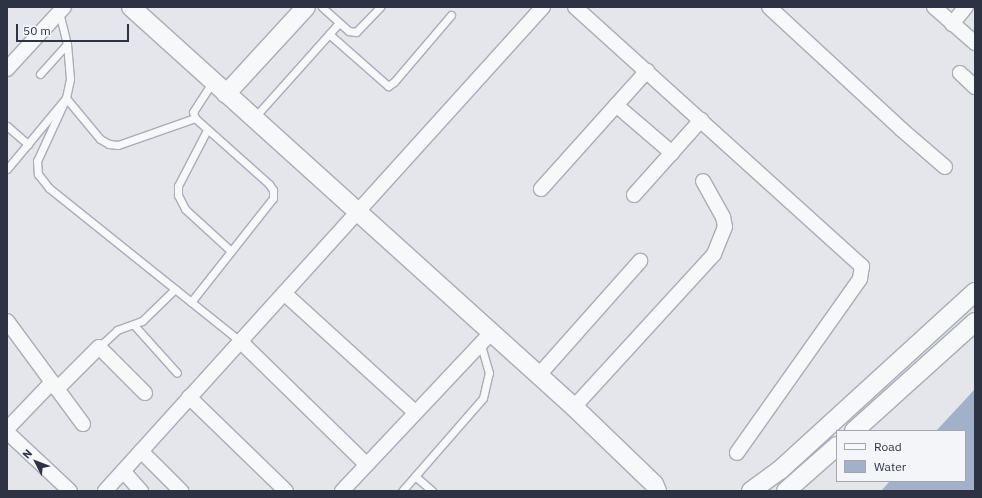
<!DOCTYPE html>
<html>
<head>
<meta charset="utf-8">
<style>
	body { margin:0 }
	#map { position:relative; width:982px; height:498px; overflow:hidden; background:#e4e6eb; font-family:"IBM Plex Sans",sans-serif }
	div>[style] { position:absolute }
	.water>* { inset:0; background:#a2b1c9 }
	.roads { filter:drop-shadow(1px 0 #a9adb5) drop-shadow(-1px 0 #a9adb5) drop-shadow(0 1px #a9adb5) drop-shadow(0 -1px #a9adb5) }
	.service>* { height:7px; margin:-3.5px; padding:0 3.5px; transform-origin:3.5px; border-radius:3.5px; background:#f7f8fa }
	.minor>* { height:14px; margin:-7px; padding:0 7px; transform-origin:7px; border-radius:7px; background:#f7f8fa }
	.tertiary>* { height:18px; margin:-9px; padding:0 9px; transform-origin:9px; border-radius:9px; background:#f7f8fa }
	span { translate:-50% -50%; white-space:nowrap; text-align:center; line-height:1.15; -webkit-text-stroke:3px #f4f5f8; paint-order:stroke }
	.frame { position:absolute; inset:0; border:8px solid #2d3343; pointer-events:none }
	.legend { position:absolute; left:836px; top:430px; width:130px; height:52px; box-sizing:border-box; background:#f4f5f8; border:1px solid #a4a7b0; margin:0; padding:5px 7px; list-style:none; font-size:12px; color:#2d3343 }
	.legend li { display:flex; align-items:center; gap:8px; height:20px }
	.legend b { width:20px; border:1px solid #a4a7b0 }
	.north { position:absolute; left:16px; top:442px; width:40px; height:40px; -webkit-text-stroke:3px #f4f5f8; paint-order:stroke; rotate:312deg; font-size:11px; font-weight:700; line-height:16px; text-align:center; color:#2d3343 }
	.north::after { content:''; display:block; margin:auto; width:14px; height:18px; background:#2d3343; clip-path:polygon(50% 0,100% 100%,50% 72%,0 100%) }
	.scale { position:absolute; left:16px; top:24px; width:113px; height:18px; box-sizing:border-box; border:2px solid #2d3343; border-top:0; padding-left:5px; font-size:12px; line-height:14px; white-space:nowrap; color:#2d3343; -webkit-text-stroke:3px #f4f5f8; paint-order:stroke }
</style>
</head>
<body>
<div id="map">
	<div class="water">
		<div style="clip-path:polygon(975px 389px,975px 491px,881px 491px,890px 481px,965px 481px,965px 431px,936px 431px)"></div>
	</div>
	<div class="roads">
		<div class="service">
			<div style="left:322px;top:7px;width:36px;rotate:42deg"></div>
			<div style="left:349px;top:31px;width:7px;rotate:8deg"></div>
			<div style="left:356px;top:32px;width:35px;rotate:-46deg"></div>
			<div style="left:59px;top:12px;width:33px;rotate:76deg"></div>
			<div style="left:67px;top:44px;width:35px;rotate:85deg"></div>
			<div style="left:70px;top:79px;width:19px;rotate:102deg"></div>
			<div style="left:66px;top:98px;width:69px;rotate:114.7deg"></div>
			<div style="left:37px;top:161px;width:13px;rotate:86deg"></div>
			<div style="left:38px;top:174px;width:18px;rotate:52deg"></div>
			<div style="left:49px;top:188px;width:245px;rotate:38.7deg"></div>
			<div style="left:329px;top:34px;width:79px;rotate:41.4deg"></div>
			<div style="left:388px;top:86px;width:7px;rotate:-34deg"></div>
			<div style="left:394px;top:82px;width:88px;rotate:-49.6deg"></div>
			<div style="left:40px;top:74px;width:40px;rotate:-48deg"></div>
			<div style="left:254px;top:118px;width:127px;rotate:-48.2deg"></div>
			<div style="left:7px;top:126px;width:28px;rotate:41deg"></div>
			<div style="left:207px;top:130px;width:63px;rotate:117.4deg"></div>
			<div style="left:178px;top:186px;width:9px;rotate:90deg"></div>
			<div style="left:178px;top:195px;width:16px;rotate:63deg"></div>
			<div style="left:185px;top:209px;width:62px;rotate:42.4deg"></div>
			<div style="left:7px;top:169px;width:92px;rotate:-50.3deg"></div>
			<div style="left:66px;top:98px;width:53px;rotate:50.3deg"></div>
			<div style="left:100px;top:139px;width:10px;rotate:29deg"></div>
			<div style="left:109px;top:144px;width:9px;rotate:6deg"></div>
			<div style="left:118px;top:145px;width:82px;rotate:-19.3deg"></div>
			<div style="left:191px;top:302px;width:132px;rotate:-51.7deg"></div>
			<div style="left:273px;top:198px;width:8px;rotate:-90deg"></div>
			<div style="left:273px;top:190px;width:7px;rotate:-124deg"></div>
			<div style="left:269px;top:184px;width:99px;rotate:-138.3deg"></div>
			<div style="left:195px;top:118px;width:6px;rotate:-108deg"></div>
			<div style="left:193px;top:112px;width:37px;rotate:-57deg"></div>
			<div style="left:134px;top:325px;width:64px;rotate:48.1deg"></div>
			<div style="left:99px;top:347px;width:25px;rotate:-43deg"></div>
			<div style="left:117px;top:330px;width:27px;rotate:-20deg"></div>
			<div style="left:142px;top:321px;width:46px;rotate:-44.1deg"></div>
			<div style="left:415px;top:476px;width:23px;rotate:41deg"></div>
			<div style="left:402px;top:491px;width:123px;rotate:-48.9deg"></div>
			<div style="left:483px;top:398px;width:26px;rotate:-77deg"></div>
			<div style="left:489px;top:373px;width:29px;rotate:-106deg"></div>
		</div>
		<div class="minor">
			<div style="left:575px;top:7px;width:387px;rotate:42.1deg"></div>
			<div style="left:862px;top:266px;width:13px;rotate:99deg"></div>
			<div style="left:860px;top:279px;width:213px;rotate:125.3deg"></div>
			<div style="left:769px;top:7px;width:180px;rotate:42.7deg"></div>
			<div style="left:901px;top:129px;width:58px;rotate:40.8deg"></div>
			<div style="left:934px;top:7px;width:55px;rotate:41.3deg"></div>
			<div style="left:952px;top:24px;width:22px;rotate:-51deg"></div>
			<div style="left:7px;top:69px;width:84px;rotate:-47.4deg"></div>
			<div style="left:960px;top:73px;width:21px;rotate:43deg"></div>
			<div style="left:616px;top:105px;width:74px;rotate:40.6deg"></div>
			<div style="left:541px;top:189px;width:159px;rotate:-48.1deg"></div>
			<div style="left:634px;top:195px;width:101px;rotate:-48.2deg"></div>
			<div style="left:284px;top:293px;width:178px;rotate:42.3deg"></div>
			<div style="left:7px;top:321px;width:128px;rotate:53.6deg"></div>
			<div style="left:240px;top:341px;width:177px;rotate:44.3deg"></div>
			<div style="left:538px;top:376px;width:154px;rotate:-48.4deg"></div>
			<div style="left:57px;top:389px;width:59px;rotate:-45deg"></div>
			<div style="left:99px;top:347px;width:65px;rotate:45deg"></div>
			<div style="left:189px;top:397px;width:135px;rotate:44.1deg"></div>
			<div style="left:574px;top:407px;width:207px;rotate:-47.5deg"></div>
			<div style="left:714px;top:254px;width:29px;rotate:-68deg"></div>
			<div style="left:725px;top:227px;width:10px;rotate:-101deg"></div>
			<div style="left:723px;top:217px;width:41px;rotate:-119.1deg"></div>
			<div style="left:7px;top:429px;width:65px;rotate:-46.2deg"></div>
			<div style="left:7px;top:432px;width:86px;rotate:43.1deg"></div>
			<div style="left:141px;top:451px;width:57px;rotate:45deg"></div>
			<div style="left:123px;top:471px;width:27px;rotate:48deg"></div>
			<div style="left:105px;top:491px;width:653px;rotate:-47.86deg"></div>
			<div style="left:342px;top:491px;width:217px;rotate:-46.7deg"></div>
		</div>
		<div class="tertiary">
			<div style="left:131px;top:7px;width:597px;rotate:42.08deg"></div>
			<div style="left:574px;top:407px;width:111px;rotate:43.9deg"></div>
			<div style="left:654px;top:484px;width:8px;rotate:67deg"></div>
			<div style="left:226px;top:94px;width:118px;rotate:-47.4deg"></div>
			<div style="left:854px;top:431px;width:163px;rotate:-42deg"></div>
			<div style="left:751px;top:491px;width:36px;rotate:-36deg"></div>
			<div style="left:780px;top:470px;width:264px;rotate:-42.4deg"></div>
			<div style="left:786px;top:491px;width:68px;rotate:-41.4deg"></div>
		</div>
	</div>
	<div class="frame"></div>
	<ul class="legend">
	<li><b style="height:5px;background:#f7f8fa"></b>Road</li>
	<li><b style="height:11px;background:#a2b1c9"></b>Water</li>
	</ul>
	<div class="north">N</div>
	<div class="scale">50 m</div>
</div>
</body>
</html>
